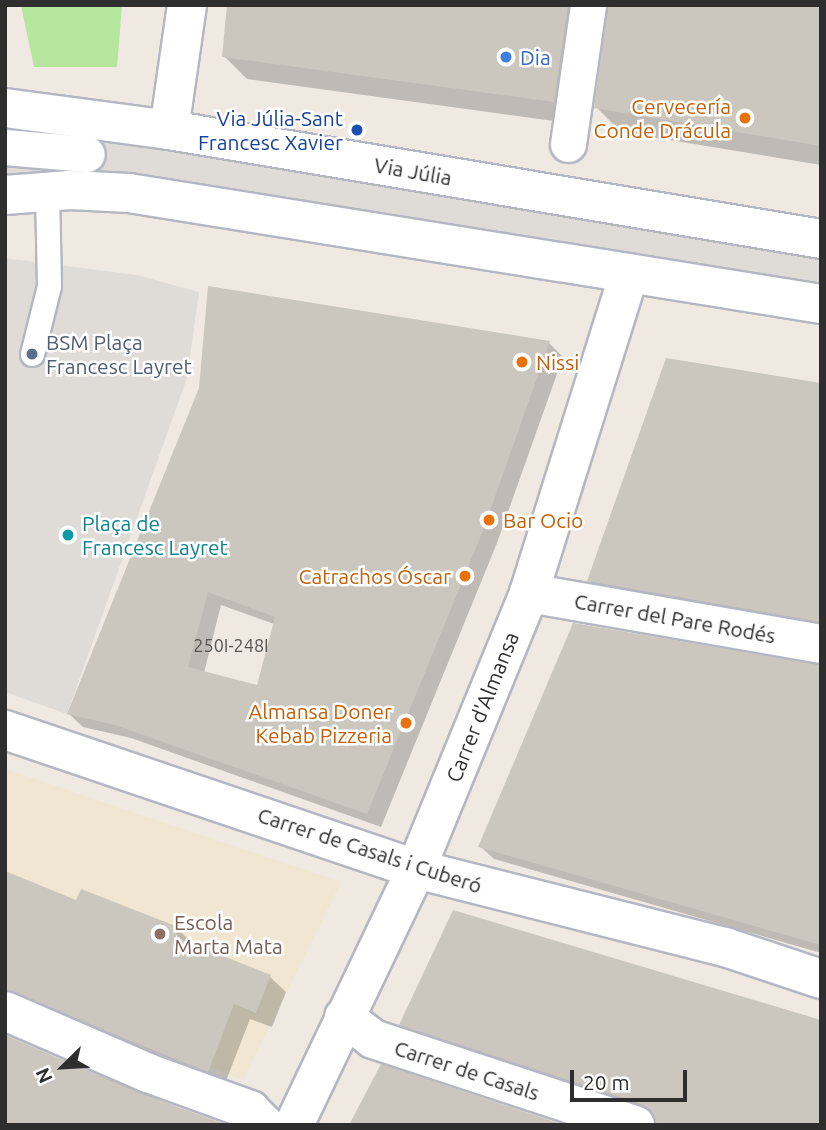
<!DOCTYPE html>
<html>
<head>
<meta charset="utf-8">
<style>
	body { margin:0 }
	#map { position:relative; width:826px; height:1130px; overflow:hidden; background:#efe9e1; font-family:Ubuntu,sans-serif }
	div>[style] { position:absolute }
	.education>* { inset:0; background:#f0e6d1 }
	.green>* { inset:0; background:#b6e59e }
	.plaza>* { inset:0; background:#dfdcd8 }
	.shadow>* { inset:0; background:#0003 }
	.building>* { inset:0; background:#cbc7bf }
	.roads { filter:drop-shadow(2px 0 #b4b7c1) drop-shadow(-2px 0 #b4b7c1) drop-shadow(0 2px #b4b7c1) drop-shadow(0 -2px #b4b7c1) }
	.service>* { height:23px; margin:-11.5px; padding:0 11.5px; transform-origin:11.5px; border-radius:11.5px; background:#fff }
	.pedestrian>* { height:35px; margin:-17.5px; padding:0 17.5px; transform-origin:17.5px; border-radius:17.5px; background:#fff }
	.minor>* { height:38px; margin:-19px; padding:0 19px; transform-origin:19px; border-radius:19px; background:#fff }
	.tertiary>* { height:38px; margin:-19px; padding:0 19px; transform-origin:19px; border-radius:19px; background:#fff }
	.dots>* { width:19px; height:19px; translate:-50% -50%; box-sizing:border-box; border:4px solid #fff; border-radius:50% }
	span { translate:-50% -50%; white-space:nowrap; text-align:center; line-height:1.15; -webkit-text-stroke:5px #fff; paint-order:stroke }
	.number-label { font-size:18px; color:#555452 }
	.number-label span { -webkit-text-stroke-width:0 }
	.shop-label { font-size:21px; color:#366cbe }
	.left { translate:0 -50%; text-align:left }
	.food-label { font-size:21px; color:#c56008 }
	.right { translate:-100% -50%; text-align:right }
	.transit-label { font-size:21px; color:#164399 }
	.street-label { font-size:21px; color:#2e2e2e }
	.service-label { font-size:21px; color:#4e5e75 }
	.culture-label { font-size:21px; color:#0d838f }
	.education-label { font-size:21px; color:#785e54 }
	.frame { position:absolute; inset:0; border:7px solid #2e2e2e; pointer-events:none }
	.north { position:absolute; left:28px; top:1032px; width:70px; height:70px; -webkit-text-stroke:5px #fff; paint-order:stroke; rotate:246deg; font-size:19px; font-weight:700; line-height:28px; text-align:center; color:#2e2e2e }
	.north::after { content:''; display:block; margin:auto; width:24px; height:32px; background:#2e2e2e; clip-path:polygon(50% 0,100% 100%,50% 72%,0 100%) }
	.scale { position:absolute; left:570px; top:1070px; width:117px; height:32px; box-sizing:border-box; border:4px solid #2e2e2e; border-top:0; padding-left:9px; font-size:21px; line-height:24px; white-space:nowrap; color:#2e2e2e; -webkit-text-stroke:5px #fff; paint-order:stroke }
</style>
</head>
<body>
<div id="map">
	<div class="education">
		<div style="clip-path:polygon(5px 769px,341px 882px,243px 1080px,5px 987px)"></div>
	</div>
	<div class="green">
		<div style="clip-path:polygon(21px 5px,122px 5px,117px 67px,34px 67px)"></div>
	</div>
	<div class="plaza">
		<div style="clip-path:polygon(5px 120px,821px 255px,821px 284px,229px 188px,5px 177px)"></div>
		<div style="clip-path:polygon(5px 258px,137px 275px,199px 292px,187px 378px,67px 714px,5px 692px)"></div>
	</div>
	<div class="shadow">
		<div style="clip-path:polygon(229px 5px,821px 5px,821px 165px,621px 132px,598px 109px,610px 8px,603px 9px,576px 124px,247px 79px,224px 56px)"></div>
		<div style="clip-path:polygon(evenodd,549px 343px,563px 357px,497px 543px,381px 827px,131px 738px,83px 727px,69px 714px,201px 388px,549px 343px,221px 605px,274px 624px,258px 688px,204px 673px,221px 605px)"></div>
		<div style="clip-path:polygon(821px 386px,821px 632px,602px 594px,589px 580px)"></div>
		<div style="clip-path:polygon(821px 667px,821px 953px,494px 859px,480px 846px)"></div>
		<div style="clip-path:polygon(5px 873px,77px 902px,177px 928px,193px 944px,270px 977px,286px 992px,272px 1027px,250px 1019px,224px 1086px,5px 1014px)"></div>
		<div style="clip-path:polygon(821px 1022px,655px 1116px,414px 1037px,401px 1024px)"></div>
		<div style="clip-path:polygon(5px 1037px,218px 1124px,5px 1125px)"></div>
	</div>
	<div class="building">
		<div style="clip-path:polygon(227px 5px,568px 5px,554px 102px,222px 57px)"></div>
		<div style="clip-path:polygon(608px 5px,821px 5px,821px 146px,594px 108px)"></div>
		<div style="clip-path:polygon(evenodd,208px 286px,550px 341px,484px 528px,367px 814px,115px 725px,67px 714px,199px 388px,208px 286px,208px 592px,275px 617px,257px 685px,188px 667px,208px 592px)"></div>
		<div style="clip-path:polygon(666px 358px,821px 383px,821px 622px,587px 581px)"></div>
		<div style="clip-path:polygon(573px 623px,821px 665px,821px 945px,478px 847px)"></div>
		<div style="clip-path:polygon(5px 871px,76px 900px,81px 889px,178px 927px,175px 937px,271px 975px,256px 1013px,234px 1004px,208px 1072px,5px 990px)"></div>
		<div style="clip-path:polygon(453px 910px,821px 1020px,821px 1125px,656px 1125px,652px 1111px,642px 1104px,399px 1025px)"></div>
		<div style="clip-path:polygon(5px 1035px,139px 1093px,227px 1125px,5px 1125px)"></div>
		<div style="clip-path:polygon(381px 1064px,564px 1125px,349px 1125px)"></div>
	</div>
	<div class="roads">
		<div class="service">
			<div style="left:32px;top:354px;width:70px;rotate:-76deg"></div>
			<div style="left:49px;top:286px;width:94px;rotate:-91.2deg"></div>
		</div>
		<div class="pedestrian">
			<div style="left:568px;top:144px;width:140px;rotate:-81.8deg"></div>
			<div style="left:5px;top:147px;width:82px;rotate:4.9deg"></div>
		</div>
		<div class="minor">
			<div style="left:169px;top:130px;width:126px;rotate:-81.8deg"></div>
			<div style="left:529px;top:593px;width:296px;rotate:9.9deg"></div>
			<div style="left:5px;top:730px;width:434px;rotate:18.7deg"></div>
			<div style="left:416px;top:869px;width:319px;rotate:14.2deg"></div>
			<div style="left:725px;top:947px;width:101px;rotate:18.4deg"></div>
			<div style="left:5px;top:1011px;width:156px;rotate:23.4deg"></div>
			<div style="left:148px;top:1073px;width:109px;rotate:19.9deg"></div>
			<div style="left:250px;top:1110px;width:21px;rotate:45deg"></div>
			<div style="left:344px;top:1017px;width:36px;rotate:37deg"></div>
			<div style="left:373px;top:1039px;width:276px;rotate:18.2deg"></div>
			<div style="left:294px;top:1125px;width:284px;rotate:-64.5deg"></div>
			<div style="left:416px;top:869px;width:298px;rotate:-67.7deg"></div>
			<div style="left:529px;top:593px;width:335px;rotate:-72.6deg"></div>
		</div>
		<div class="tertiary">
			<div style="left:5px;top:108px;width:165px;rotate:7.6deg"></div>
			<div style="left:169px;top:130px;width:661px;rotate:9.49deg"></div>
			<div style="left:5px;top:195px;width:65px;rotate:-4.4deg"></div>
			<div style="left:70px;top:190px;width:59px;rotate:2.9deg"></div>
			<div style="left:129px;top:193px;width:701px;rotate:9.11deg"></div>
		</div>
	</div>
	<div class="dots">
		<div style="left:506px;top:57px;background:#3f7fe0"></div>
		<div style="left:745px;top:118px;background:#e8710a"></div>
		<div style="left:357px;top:130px;background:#1a4fb4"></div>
		<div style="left:32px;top:354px;background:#5c6f8a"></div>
		<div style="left:522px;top:362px;background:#e8710a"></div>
		<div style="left:489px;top:520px;background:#e8710a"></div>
		<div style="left:68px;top:535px;background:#0f9aa8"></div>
		<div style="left:465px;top:576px;background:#e8710a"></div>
		<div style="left:406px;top:723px;background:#e8710a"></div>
		<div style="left:160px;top:934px;background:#8d6e63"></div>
	</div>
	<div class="number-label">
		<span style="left:231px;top:645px">250I-248I</span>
	</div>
	<div class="shop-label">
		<span class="left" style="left:520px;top:57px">Dia</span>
	</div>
	<div class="food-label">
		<span class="right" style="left:731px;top:118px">Cervecería<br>Conde Drácula</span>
		<span class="left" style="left:536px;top:362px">Nissi</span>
		<span class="left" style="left:503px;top:520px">Bar Ocio</span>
		<span class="right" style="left:451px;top:576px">Catrachos Óscar</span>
		<span class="right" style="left:392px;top:723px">Almansa Doner<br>Kebab Pizzeria</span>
	</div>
	<div class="transit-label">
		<span class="right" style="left:343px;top:130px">Via Júlia-Sant<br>Francesc Xavier</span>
	</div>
	<div class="street-label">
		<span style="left:413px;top:171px;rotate:10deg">Via Júlia</span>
		<span style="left:675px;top:618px;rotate:10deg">Carrer del Pare Rodés</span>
		<span style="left:482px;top:707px;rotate:-68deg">Carrer d'Almansa</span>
		<span style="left:370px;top:850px;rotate:18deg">Carrer de Casals i Cuberó</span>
		<span style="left:467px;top:1070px;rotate:18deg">Carrer de Casals</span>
	</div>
	<div class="service-label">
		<span class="left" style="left:46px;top:354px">BSM Plaça<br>Francesc Layret</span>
	</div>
	<div class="culture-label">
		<span class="left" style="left:82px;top:535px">Plaça de<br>Francesc Layret</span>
	</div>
	<div class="education-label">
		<span class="left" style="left:174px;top:934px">Escola<br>Marta Mata</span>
	</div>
	<div class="frame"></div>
	<div class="north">N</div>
	<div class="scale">20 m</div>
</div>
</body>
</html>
